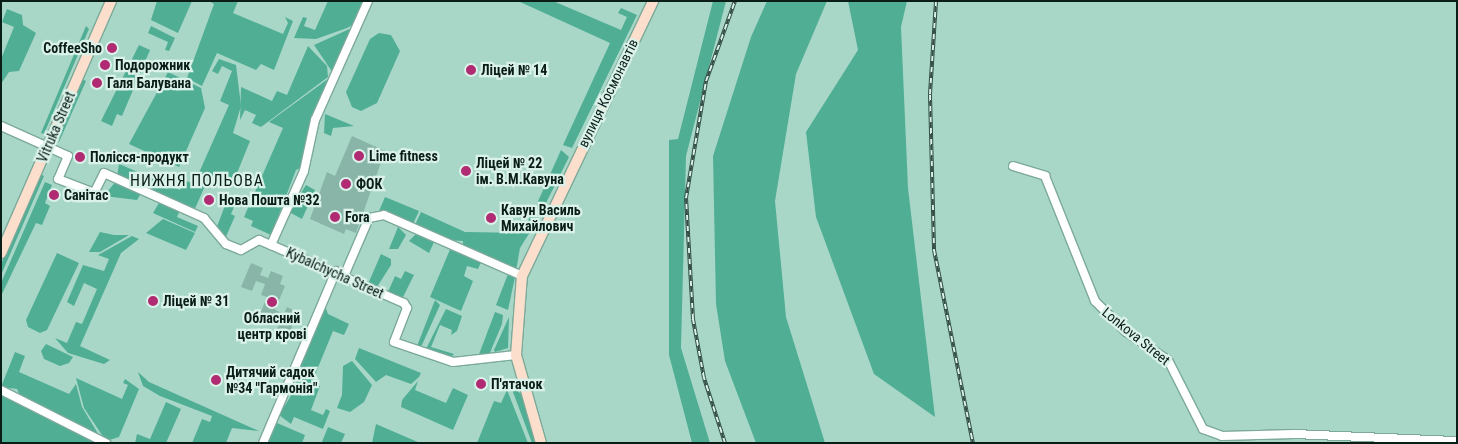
<!DOCTYPE html>
<html>
<head>
<meta charset="utf-8">
<style>
	body { margin:0 }
	#map { position:relative; width:1458px; height:444px; overflow:hidden; background:#a8d7c7; font-family:"Roboto Condensed",sans-serif }
	div>[style] { position:absolute }
	.green>* { inset:0; background:#50ae95 }
	.building>* { inset:0; background:#88b5a7 }
	.roads { filter:drop-shadow(1px 0 #7ca99a) drop-shadow(-1px 0 #7ca99a) drop-shadow(0 1px #7ca99a) drop-shadow(0 -1px #7ca99a) }
	.street>* { height:8px; margin:-4px; padding:0 4px; transform-origin:4px; border-radius:4px; background:#fff }
	.secondary>* { height:10px; margin:-5px; padding:0 5px; transform-origin:5px; border-radius:5px; background:#fbdfcc }
	.rail>* { height:4px; margin-top:-2px; transform-origin:0; background:repeating-linear-gradient(90deg,#daf2e9 0 5.5px,#354f47 0 11px); box-sizing:border-box; border-block:1px solid #354f47 }
	.dots>* { width:14px; height:14px; translate:-50% -50%; box-sizing:border-box; border:2px solid #daf2e9; border-radius:50% }
	span { translate:-50% -50%; white-space:nowrap; text-align:center; line-height:1.15; -webkit-text-stroke:4.5px #daf2e9; paint-order:stroke }
	.poi-label { font-size:14px; color:#0a1d17; font-weight:700 }
	.right { translate:-100% -50%; text-align:right }
	.left { translate:0 -50%; text-align:left }
	.street-label { font-size:14px; color:#0a1d17 }
	.quarter-label { font-size:16px; color:#0a1d17; letter-spacing:1px }
	.frame { position:absolute; inset:0; border:2px solid #0a1d17; pointer-events:none }
</style>
</head>
<body>
<div id="map">
	<div class="green">
		<div style="clip-path:polygon(157px 1px,192px 1px,178px 33px,151px 20px)"></div>
		<div style="clip-path:polygon(209px 1px,238px 1px,233px 13px,283px 34px,288px 23px,285px 17px,293px 21px,274px 70px,261px 64px,256px 70px,217px 53px,202px 86px,187px 78px,214px 4px)"></div>
		<div style="clip-path:polygon(328px 1px,366px 1px,356px 23px,347px 28px,316px 39px,294px 38px,303px 17px,307px 18px,304px 26px,315px 30px)"></div>
		<div style="clip-path:polygon(518px 1px,553px 1px,621px 30px,627px 17px,618px 13px,621px 8px,637px 15px,572px 148px,563px 145px,610px 43px)"></div>
		<div style="clip-path:polygon(713px 1px,726px 1px,686px 156px,681px 348px,710px 443px,692px 443px,669px 355px,669px 140px,678px 139px)"></div>
		<div style="clip-path:polygon(767px 1px,827px 1px,796px 74px,775px 201px,786px 317px,825px 443px,756px 443px,725px 361px,716px 304px,713px 156px,751px 37px)"></div>
		<div style="clip-path:polygon(848px 1px,907px 1px,901px 27px,908px 188px,935px 417px,874px 374px,816px 217px,806px 132px,858px 50px)"></div>
		<div style="clip-path:polygon(7px 9px,22px 15px,23px 25px,36px 33px,19px 71px,9px 72px,1px 84px,1px 59px,14px 27px,2px 22px)"></div>
		<div style="clip-path:polygon(86px 26px,89px 29px,44px 134px,41px 133px)"></div>
		<div style="clip-path:polygon(151px 26px,175px 38px,169px 51px,165px 50px,168px 42px,148px 33px)"></div>
		<div style="clip-path:polygon(354px 27px,333px 73px,314px 45px)"></div>
		<div style="clip-path:polygon(379px 33px,391px 35px,400px 51px,377px 103px,361px 111px,352px 107px,346px 92px,370px 39px)"></div>
		<div style="clip-path:polygon(139px 45px,150px 50px,122px 116px,117px 114px,112px 126px,101px 121px)"></div>
		<div style="clip-path:polygon(308px 46px,327px 66px,328px 77px,261px 127px,252px 123px,256px 115px,245px 110px,240px 120px,241px 87px,272px 101px,277px 91px,287px 95px)"></div>
		<div style="clip-path:polygon(219px 59px,236px 65px,241px 106px,233px 133px,250px 141px,231px 188px,208px 179px,194px 211px,117px 177px,119px 164px,180px 190px,184px 180px,194px 184px,229px 105px,220px 101px,232px 71px,222px 66px,218px 74px,212px 71px)"></div>
		<div style="clip-path:polygon(168px 72px,201px 88px,205px 108px,179px 167px,129px 144px)"></div>
		<div style="clip-path:polygon(332px 76px,303px 167px,296px 170px,271px 235px,251px 226px,253px 221px,244px 217px,283px 128px,269px 122px)"></div>
		<div style="clip-path:polygon(82px 79px,86px 81px,59px 142px,55px 141px)"></div>
		<div style="clip-path:polygon(325px 114px,354px 126px,333px 128px,331px 136px,324px 133px)"></div>
		<div style="clip-path:polygon(561px 150px,569px 157px,542px 211px,535px 208px)"></div>
		<div style="clip-path:polygon(40px 174px,44px 176px,1px 275px,1px 264px)"></div>
		<div style="clip-path:polygon(116px 181px,142px 192px,137px 200px,104px 196px)"></div>
		<div style="clip-path:polygon(45px 182px,52px 185px,45px 203px,50px 206px,42px 225px,36px 223px,1px 296px,1px 283px)"></div>
		<div style="clip-path:polygon(306px 185px,315px 190px,302px 219px,289px 212px)"></div>
		<div style="clip-path:polygon(385px 197px,419px 211px,412px 226px,379px 211px)"></div>
		<div style="clip-path:polygon(160px 201px,180px 210px,177px 217px,198px 226px,195px 232px,153px 213px)"></div>
		<div style="clip-path:polygon(226px 203px,234px 207px,231px 214px,235px 216px,225px 239px,216px 229px)"></div>
		<div style="clip-path:polygon(421px 212px,465px 232px,523px 233px,532px 212px,540px 216px,520px 248px,516px 271px,463px 248px,463px 241px,445px 240px,414px 227px)"></div>
		<div style="clip-path:polygon(163px 219px,195px 233px,186px 250px,146px 233px)"></div>
		<div style="clip-path:polygon(398px 227px,406px 235px,398px 249px,389px 249px)"></div>
		<div style="clip-path:polygon(100px 232px,114px 235px,129px 235px,100px 252px,89px 252px)"></div>
		<div style="clip-path:polygon(417px 233px,435px 240px,429px 253px,409px 241px)"></div>
		<div style="clip-path:polygon(132px 236px,139px 239px,121px 253px,80px 346px,110px 360px,104px 364px,68px 353px,55px 338px,67px 343px,76px 322px,82px 324px,97px 289px,84px 283px,74px 306px,67px 302px,83px 265px,104px 271px,109px 259px,98px 255px)"></div>
		<div style="clip-path:polygon(451px 247px,482px 260px,478px 269px,467px 266px,464px 276px,473px 281px,461px 311px,430px 297px)"></div>
		<div style="clip-path:polygon(57px 253px,79px 263px,47px 330px,40px 333px,28px 327px,26px 320px)"></div>
		<div style="clip-path:polygon(381px 254px,391px 259px,391px 265px,377px 287px,368px 284px)"></div>
		<div style="clip-path:polygon(405px 271px,414px 275px,402px 299px,388px 292px,395px 276px,401px 279px)"></div>
		<div style="clip-path:polygon(508px 274px,515px 277px,508px 310px,496px 305px)"></div>
		<div style="clip-path:polygon(435px 300px,440px 305px,421px 347px,417px 346px)"></div>
		<div style="clip-path:polygon(325px 306px,328px 314px,349px 324px,344px 335px,333px 331px,312px 382px,320px 386px,311px 410px,323px 415px,326px 409px,330px 411px,323px 429px,294px 417px,291px 424px,279px 415px,295px 389px,297px 372px)"></div>
		<div style="clip-path:polygon(446px 309px,462px 316px,457px 331px,451px 335px,452px 330px,440px 325px,431px 347px,454px 354px,449px 359px,426px 349px)"></div>
		<div style="clip-path:polygon(495px 312px,503px 315px,502px 324px,489px 355px,478px 357px)"></div>
		<div style="clip-path:polygon(509px 317px,508px 348px,495px 352px,494px 350px)"></div>
		<div style="clip-path:polygon(46px 344px,73px 357px,69px 363px,60px 366px,44px 359px,41px 351px)"></div>
		<div style="clip-path:polygon(359px 348px,421px 373px,419px 377px,411px 384px,386px 375px,376px 382px,355px 359px)"></div>
		<div style="clip-path:polygon(15px 352px,25px 356px,19px 372px,69px 394px,76px 384px,82px 407px,100px 437px,20px 396px,17px 389px,1px 387px)"></div>
		<div style="clip-path:polygon(352px 361px,372px 385px,364px 402px,350px 412px,337px 408px,342px 395px,343px 366px)"></div>
		<div style="clip-path:polygon(138px 372px,149px 382px,259px 431px,232px 428px,226px 443px,192px 443px,202px 419px,210px 422px,212px 416px,160px 396px,143px 386px)"></div>
		<div style="clip-path:polygon(76px 378px,122px 399px,128px 385px,123px 383px,125px 379px,139px 389px,119px 437px,106px 441px,84px 408px)"></div>
		<div style="clip-path:polygon(418px 381px,415px 390px,446px 403px,453px 388px,468px 395px,453px 430px,401px 407px,402px 400px)"></div>
		<div style="clip-path:polygon(510px 384px,522px 395px,537px 443px,532px 443px)"></div>
		<div style="clip-path:polygon(507px 390px,528px 443px,477px 443px,494px 401px,501px 403px)"></div>
		<div style="clip-path:polygon(1px 392px,98px 443px,1px 443px)"></div>
		<div style="clip-path:polygon(166px 402px,181px 409px,166px 443px,135px 443px,137px 434px,150px 439px)"></div>
		<div style="clip-path:polygon(277px 423px,305px 435px,302px 443px,268px 443px)"></div>
		<div style="clip-path:polygon(376px 424px,420px 443px,372px 443px)"></div>
		<div style="clip-path:polygon(328px 427px,345px 434px,341px 443px,322px 442px)"></div>
	</div>
	<div class="building">
		<div style="clip-path:polygon(352px 136px,385px 151px,356px 233px,346px 229px,344px 234px,310px 219px,327px 172px,335px 176px)"></div>
		<div style="clip-path:polygon(251px 263px,263px 268px,260px 275px,268px 278px,271px 271px,283px 276px,280px 284px,285px 286px,275px 310px,284px 314px,287px 307px,298px 312px,289px 334px,277px 329px,281px 320px,272px 316px,268px 326px,257px 321px,267px 297px,261px 295px,265px 284px,256px 281px,252px 291px,241px 287px)"></div>
	</div>
	<div class="roads">
		<div class="street">
			<div style="left:368px;top:1px;width:130px;rotate:114deg"></div>
			<div style="left:315px;top:120px;width:52px;rotate:102.2deg"></div>
			<div style="left:304px;top:171px;width:81px;rotate:114deg"></div>
			<div style="left:271px;top:245px;width:145px;rotate:23.6deg"></div>
			<div style="left:404px;top:303px;width:6px;rotate:59deg"></div>
			<div style="left:407px;top:308px;width:36px;rotate:111deg"></div>
			<div style="left:394px;top:342px;width:62px;rotate:18.7deg"></div>
			<div style="left:453px;top:362px;width:63px;rotate:-6.3deg"></div>
			<div style="left:1px;top:126px;width:73px;rotate:24.1deg"></div>
			<div style="left:68px;top:156px;width:25px;rotate:113deg"></div>
			<div style="left:58px;top:179px;width:39px;rotate:21deg"></div>
			<div style="left:94px;top:193px;width:22px;rotate:-63deg"></div>
			<div style="left:104px;top:173px;width:110px;rotate:24.2deg"></div>
			<div style="left:204px;top:218px;width:34px;rotate:50deg"></div>
			<div style="left:226px;top:244px;width:16px;rotate:22deg"></div>
			<div style="left:241px;top:250px;width:21px;rotate:-29deg"></div>
			<div style="left:259px;top:240px;width:13px;rotate:23deg"></div>
			<div style="left:1013px;top:166px;width:34px;rotate:17deg"></div>
			<div style="left:1045px;top:176px;width:135px;rotate:68.2deg"></div>
			<div style="left:1095px;top:301px;width:44px;rotate:45deg"></div>
			<div style="left:1126px;top:332px;width:50px;rotate:33.7deg"></div>
			<div style="left:1168px;top:360px;width:77px;rotate:63.1deg"></div>
			<div style="left:1203px;top:429px;width:20px;rotate:20deg"></div>
			<div style="left:1222px;top:436px;width:72px;rotate:-1.6deg"></div>
			<div style="left:1294px;top:434px;width:163px;rotate:2.5deg"></div>
			<div style="left:344px;top:276px;width:63px;rotate:-66.7deg"></div>
			<div style="left:369px;top:218px;width:15px;rotate:-11deg"></div>
			<div style="left:384px;top:215px;width:151px;rotate:23.8deg"></div>
			<div style="left:1px;top:390px;width:118px;rotate:26.8deg"></div>
			<div style="left:263px;top:443px;width:187px;rotate:-67deg"></div>
		</div>
		<div class="secondary">
			<div style="left:1px;top:253px;width:275px;rotate:-66.4deg"></div>
			<div style="left:541px;top:443px;width:91px;rotate:-105.9deg"></div>
			<div style="left:516px;top:355px;width:79px;rotate:-85.7deg"></div>
			<div style="left:522px;top:276px;width:305px;rotate:-64.5deg"></div>
		</div>
	</div>
	<div class="rail">
		<div style="left:936px;top:1px;width:94px;rotate:93.7deg"></div>
		<div style="left:930px;top:95px;width:155px;rotate:88.5deg"></div>
		<div style="left:934px;top:250px;width:197px;rotate:78.6deg"></div>
		<div style="left:725px;top:443px;width:68px;rotate:-107.9deg"></div>
		<div style="left:704px;top:378px;width:60px;rotate:-100.6deg"></div>
		<div style="left:693px;top:319px;width:121px;rotate:-93.3deg"></div>
		<div style="left:686px;top:198px;width:119px;rotate:-80.3deg"></div>
		<div style="left:706px;top:81px;width:85px;rotate:-70.1deg"></div>
	</div>
	<div class="dots">
		<div style="left:112px;top:48px;background:#b02b72"></div>
		<div style="left:105px;top:65px;background:#b02b72"></div>
		<div style="left:471px;top:70px;background:#b02b72"></div>
		<div style="left:97px;top:83px;background:#b02b72"></div>
		<div style="left:359px;top:156px;background:#b02b72"></div>
		<div style="left:80px;top:157px;background:#b02b72"></div>
		<div style="left:466px;top:171px;background:#b02b72"></div>
		<div style="left:346px;top:184px;background:#b02b72"></div>
		<div style="left:54px;top:195px;background:#b02b72"></div>
		<div style="left:209px;top:200px;background:#b02b72"></div>
		<div style="left:335px;top:217px;background:#b02b72"></div>
		<div style="left:491px;top:218px;background:#b02b72"></div>
		<div style="left:153px;top:301px;background:#b02b72"></div>
		<div style="left:272px;top:302px;background:#b02b72"></div>
		<div style="left:216px;top:380px;background:#b02b72"></div>
		<div style="left:481px;top:384px;background:#b02b72"></div>
	</div>
	<div class="poi-label">
		<span class="right" style="left:102px;top:48px">CoffeeSho</span>
		<span class="left" style="left:115px;top:65px">Подорожник</span>
		<span class="left" style="left:481px;top:70px">Ліцей № 14</span>
		<span class="left" style="left:107px;top:83px">Галя Балувана</span>
		<span class="left" style="left:369px;top:156px">Lime fitness</span>
		<span class="left" style="left:90px;top:157px">Полісся-продукт</span>
		<span class="left" style="left:476px;top:171px">Ліцей № 22<br>ім. В.М.Кавуна</span>
		<span class="left" style="left:356px;top:184px">ФОК</span>
		<span class="left" style="left:64px;top:195px">Санітас</span>
		<span class="left" style="left:219px;top:200px">Нова Пошта №32</span>
		<span class="left" style="left:501px;top:218px">Кавун Василь<br>Михайлович</span>
		<span class="left" style="left:345px;top:217px">Fora</span>
		<span class="left" style="left:163px;top:301px">Ліцей № 31</span>
		<span style="left:272px;top:326px">Обласний<br>центр крові</span>
		<span class="left" style="left:226px;top:380px">Дитячий садок<br>№34 "Гармонія"</span>
		<span class="left" style="left:491px;top:384px">П'ятачок</span>
	</div>
	<div class="street-label">
		<span style="left:608px;top:93px;rotate:-64deg">вулиця Космонавтів</span>
		<span style="left:56px;top:127px;rotate:-67deg">Vitruka Street</span>
		<span style="left:335px;top:273px;rotate:24deg">Kybalchycha Street</span>
		<span style="left:1136px;top:336px;rotate:39deg">Lonkova Street</span>
	</div>
	<div class="quarter-label">
		<span style="left:197px;top:181px">НИЖНЯ ПОЛЬОВА</span>
	</div>
	<div class="frame"></div>
</div>
</body>
</html>
